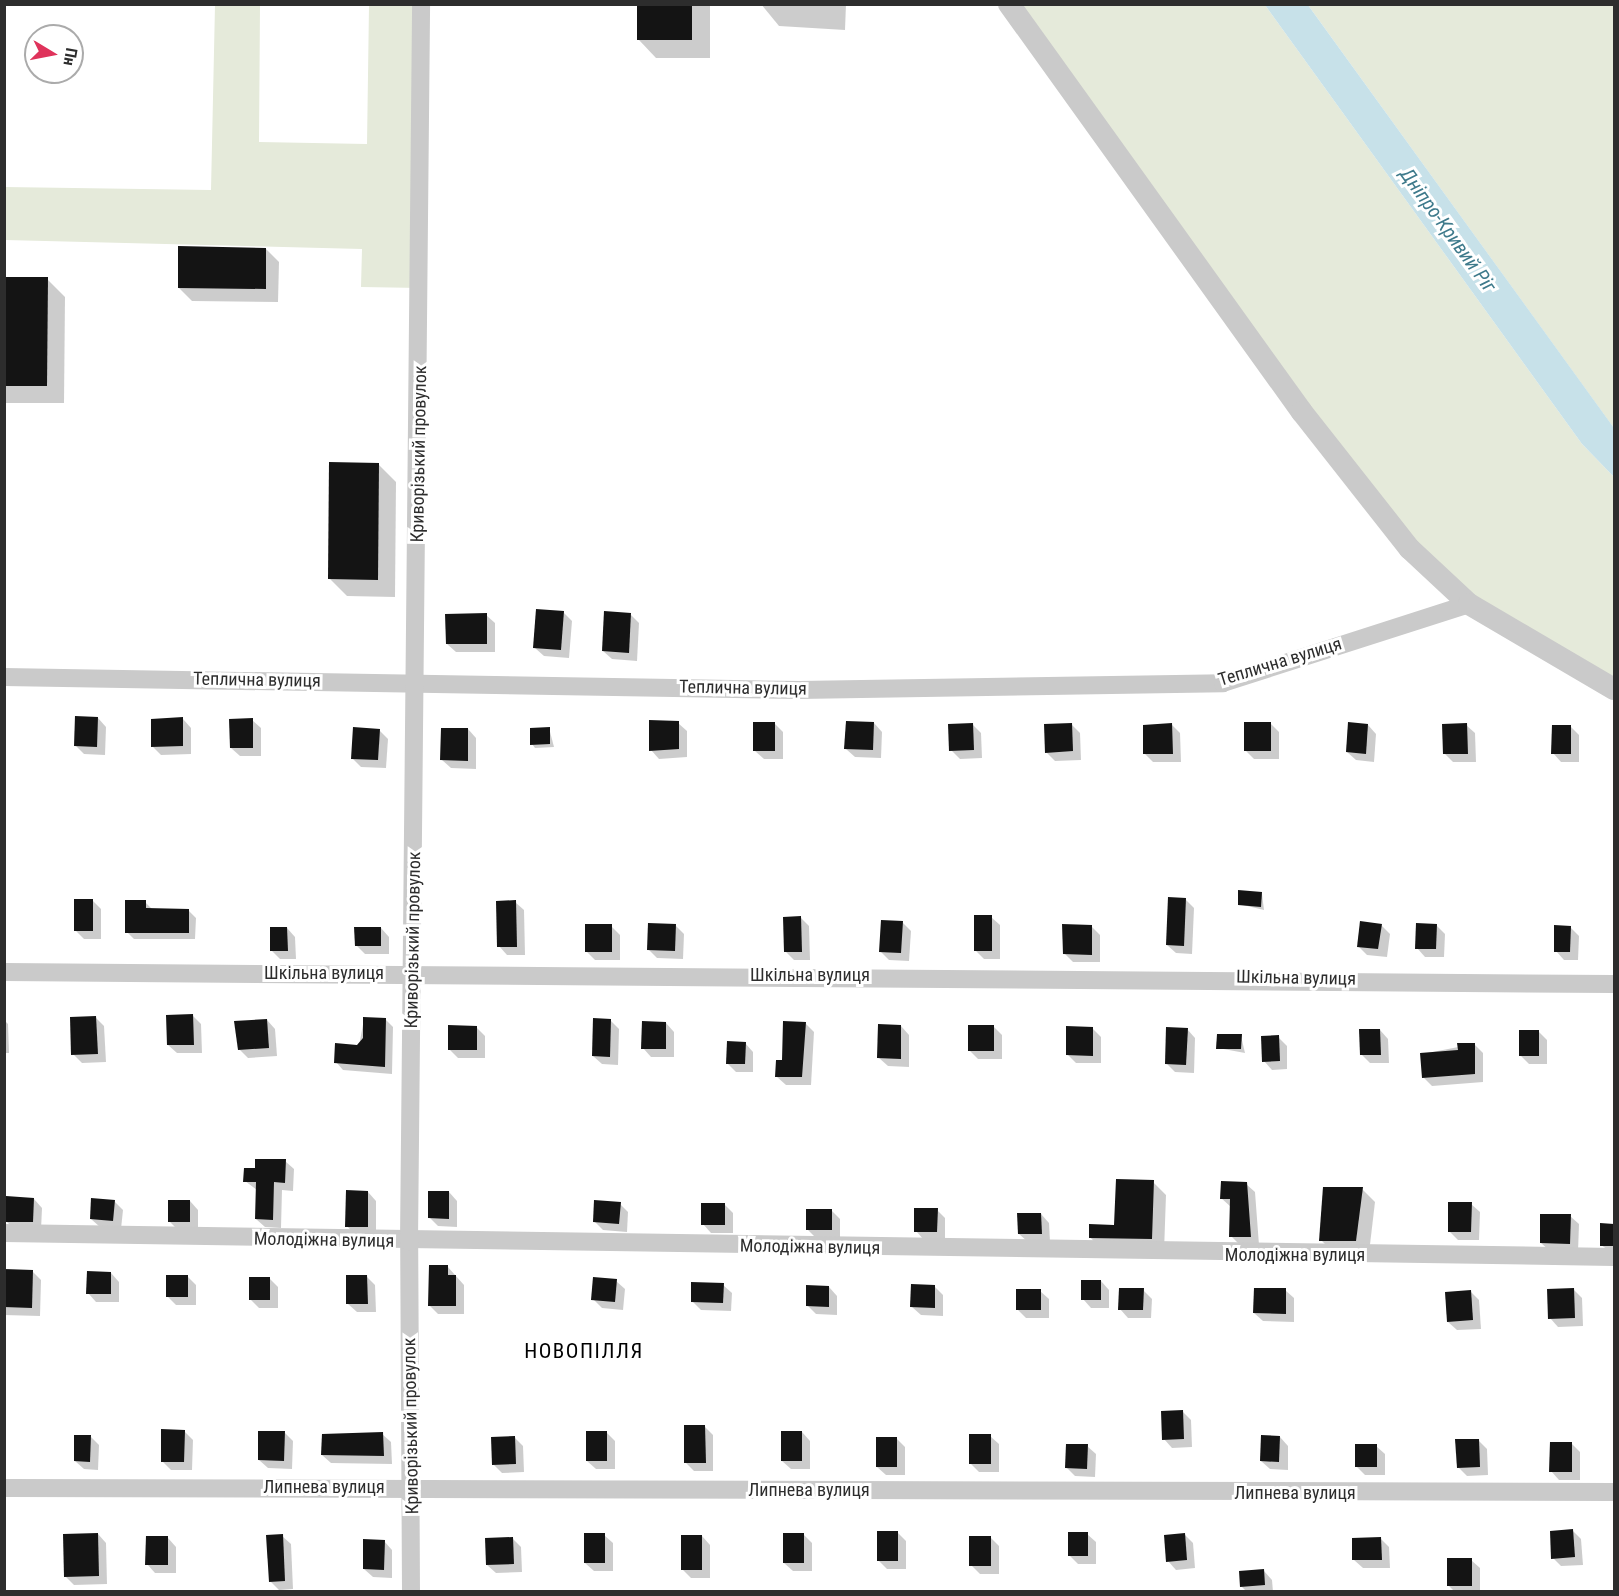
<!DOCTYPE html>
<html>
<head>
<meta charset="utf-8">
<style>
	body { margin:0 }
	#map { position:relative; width:1619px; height:1596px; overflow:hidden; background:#fff; font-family:"Roboto Condensed",sans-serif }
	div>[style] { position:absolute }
	.green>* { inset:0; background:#e5eada }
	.water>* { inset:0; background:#c7e1e9 }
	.shadow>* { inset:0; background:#0003 }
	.building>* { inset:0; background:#141414 }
	.minor>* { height:18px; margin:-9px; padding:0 9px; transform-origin:9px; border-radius:9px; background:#cacaca }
	.tertiary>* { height:22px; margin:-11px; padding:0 11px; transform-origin:11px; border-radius:11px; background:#cacaca }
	span { translate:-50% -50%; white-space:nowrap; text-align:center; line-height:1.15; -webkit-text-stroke:6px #fff; paint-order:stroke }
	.street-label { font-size:18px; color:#2d2d2d }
	.water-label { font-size:20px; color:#3e7a8b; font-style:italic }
	.quarter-label { font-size:21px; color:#000; letter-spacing:1.5px }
	.frame { position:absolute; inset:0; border:6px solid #2d2d2d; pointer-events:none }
	.north { position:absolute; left:24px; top:24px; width:60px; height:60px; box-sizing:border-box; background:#fff; border:2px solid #ababab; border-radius:50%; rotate:100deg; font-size:16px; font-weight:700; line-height:24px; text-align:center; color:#2d2d2d }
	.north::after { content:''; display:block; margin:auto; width:21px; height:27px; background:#df335b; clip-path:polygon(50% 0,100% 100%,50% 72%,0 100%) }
</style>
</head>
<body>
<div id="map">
	<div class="green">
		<div style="clip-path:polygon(215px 5px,260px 5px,259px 142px,367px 144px,369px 5px,421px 5px,421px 288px,361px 287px,362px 249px,5px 240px,5px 187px,211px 190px)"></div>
		<div style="clip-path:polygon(1009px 5px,1265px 5px,1582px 444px,1614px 477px,1614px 689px,1515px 634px,1410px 549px)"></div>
		<div style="clip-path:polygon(1308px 5px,1614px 5px,1614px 428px,1608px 420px)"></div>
	</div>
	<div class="water">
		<div style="clip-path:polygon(1265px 5px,1308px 5px,1614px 428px,1614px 477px,1582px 444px)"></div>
	</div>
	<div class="shadow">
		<div style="clip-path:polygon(639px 4px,710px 4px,710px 58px,656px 58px,639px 40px)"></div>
		<div style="clip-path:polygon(761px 4px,846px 4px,845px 30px,779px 26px)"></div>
		<div style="clip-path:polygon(266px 249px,279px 262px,278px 302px,192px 301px,179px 288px)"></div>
		<div style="clip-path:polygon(4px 278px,47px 279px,65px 297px,64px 403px,4px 403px)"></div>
		<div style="clip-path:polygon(378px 464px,396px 482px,395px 597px,347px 596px,329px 578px)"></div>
		<div style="clip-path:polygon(563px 612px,572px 621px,569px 658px,544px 656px,535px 648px)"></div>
		<div style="clip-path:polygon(630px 614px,639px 623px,637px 661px,612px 659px,603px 651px)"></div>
		<div style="clip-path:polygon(486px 615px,495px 623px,495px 652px,456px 652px,447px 644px)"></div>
		<div style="clip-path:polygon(98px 718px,106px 727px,105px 755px,84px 754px,76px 746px)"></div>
		<div style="clip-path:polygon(183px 719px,191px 728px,191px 754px,161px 755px,153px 747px)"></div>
		<div style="clip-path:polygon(252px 720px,261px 728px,261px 756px,240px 756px,231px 748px)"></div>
		<div style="clip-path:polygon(678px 723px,687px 731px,687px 757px,659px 759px,651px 750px)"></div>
		<div style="clip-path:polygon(774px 723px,783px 732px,783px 759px,764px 759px,755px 751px)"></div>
		<div style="clip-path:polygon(874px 723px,882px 732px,881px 758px,855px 757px,846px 749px)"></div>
		<div style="clip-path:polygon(1270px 723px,1279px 732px,1279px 759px,1254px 759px,1245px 750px)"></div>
		<div style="clip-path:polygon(972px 724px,981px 733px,982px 758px,960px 759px,951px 750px)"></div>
		<div style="clip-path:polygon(1071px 724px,1080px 733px,1081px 760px,1055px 761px,1046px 752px)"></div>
		<div style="clip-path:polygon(1172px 725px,1180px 733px,1181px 762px,1153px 762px,1144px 753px)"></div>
		<div style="clip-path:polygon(1368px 725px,1376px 734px,1374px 762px,1356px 760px,1347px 752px)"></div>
		<div style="clip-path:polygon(1466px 725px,1475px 733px,1476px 762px,1453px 762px,1445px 754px)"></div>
		<div style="clip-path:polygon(1571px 727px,1579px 735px,1579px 762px,1561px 762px,1553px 753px)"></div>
		<div style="clip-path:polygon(549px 728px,554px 747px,535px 748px,532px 744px)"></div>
		<div style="clip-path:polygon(468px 729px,476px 738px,476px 769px,451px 768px,442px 760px)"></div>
		<div style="clip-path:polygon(379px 730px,388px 739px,386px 768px,361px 767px,352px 758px)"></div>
		<div style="clip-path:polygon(1262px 894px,1264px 910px,1239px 904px)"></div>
		<div style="clip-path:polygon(1186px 900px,1194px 908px,1192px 954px,1176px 953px,1167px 945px)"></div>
		<div style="clip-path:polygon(93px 901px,101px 909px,101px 939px,84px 939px,75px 930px)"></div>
		<div style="clip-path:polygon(145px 902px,152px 909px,189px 911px,196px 918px,195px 939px,134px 939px,127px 932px)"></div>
		<div style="clip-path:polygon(515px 902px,524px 910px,525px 955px,507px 955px,499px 946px)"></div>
		<div style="clip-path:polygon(991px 917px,1000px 925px,1000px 959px,984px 959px,975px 950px)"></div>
		<div style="clip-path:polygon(801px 918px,809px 926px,810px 960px,794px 960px,785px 951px)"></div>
		<div style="clip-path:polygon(902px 922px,911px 931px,909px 961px,889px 960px,881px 952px)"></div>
		<div style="clip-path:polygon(675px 925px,684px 934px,683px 959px,657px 958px,648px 949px)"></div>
		<div style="clip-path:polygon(1381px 925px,1390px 934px,1387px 957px,1367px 955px,1358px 946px)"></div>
		<div style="clip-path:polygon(1436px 925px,1445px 934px,1444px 957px,1425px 957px,1417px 948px)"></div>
		<div style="clip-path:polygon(611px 926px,620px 935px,620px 960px,595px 960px,586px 951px)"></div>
		<div style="clip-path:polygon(1091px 926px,1100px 935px,1100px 962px,1073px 962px,1064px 953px)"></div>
		<div style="clip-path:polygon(1570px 927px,1579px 936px,1578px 960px,1564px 960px,1556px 951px)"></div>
		<div style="clip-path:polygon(287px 928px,295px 937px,296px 959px,280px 959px,271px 950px)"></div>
		<div style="clip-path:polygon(381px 928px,389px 937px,389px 954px,365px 954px,356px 945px)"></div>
		<div style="clip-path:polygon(193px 1016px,201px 1024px,202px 1053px,177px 1053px,168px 1045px)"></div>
		<div style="clip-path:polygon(96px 1018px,104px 1026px,106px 1062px,82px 1063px,73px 1054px)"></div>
		<div style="clip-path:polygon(364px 1019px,385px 1019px,393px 1027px,392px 1074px,343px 1070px,336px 1062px,359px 1046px)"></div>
		<div style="clip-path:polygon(4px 1020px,8px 1024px,9px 1053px,4px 1053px)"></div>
		<div style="clip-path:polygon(267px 1020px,275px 1029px,277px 1056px,248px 1058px,239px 1049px)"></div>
		<div style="clip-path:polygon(610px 1020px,619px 1029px,618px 1065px,602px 1064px,593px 1056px)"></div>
		<div style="clip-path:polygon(666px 1023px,674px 1032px,674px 1057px,651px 1057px,643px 1048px)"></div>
		<div style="clip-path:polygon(805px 1023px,814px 1032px,811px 1085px,786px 1085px,777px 1077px)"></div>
		<div style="clip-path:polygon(901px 1026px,909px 1035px,909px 1067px,888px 1066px,879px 1058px)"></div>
		<div style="clip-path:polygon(993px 1026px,1002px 1035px,1002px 1059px,978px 1059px,969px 1050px)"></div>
		<div style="clip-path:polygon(476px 1027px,485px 1036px,485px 1058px,458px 1058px,449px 1049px)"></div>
		<div style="clip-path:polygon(1092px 1028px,1101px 1037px,1101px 1063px,1076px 1063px,1067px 1054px)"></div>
		<div style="clip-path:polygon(1187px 1029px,1195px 1038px,1194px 1073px,1175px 1072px,1167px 1064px)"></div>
		<div style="clip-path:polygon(1380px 1030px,1388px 1039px,1389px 1063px,1370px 1063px,1361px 1054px)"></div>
		<div style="clip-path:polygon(1538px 1031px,1547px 1040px,1547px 1064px,1529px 1064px,1521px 1056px)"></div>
		<div style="clip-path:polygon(1241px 1036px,1245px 1053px,1218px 1048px)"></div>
		<div style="clip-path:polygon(1278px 1037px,1287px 1046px,1287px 1069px,1272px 1070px,1264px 1061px)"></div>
		<div style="clip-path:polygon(745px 1043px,753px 1052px,753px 1072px,736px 1072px,727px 1063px)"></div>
		<div style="clip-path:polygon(1474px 1044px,1483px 1053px,1483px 1082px,1432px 1086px,1423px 1077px,1422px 1054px)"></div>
		<div style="clip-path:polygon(285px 1161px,294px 1169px,293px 1191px,282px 1190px,281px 1228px,265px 1227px,256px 1219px,257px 1190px,245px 1181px,257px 1169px)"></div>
		<div style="clip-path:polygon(1153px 1182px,1166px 1195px,1164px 1252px,1103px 1251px,1090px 1237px,1115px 1226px)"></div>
		<div style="clip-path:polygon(1246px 1184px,1255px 1192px,1259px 1245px,1240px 1245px,1231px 1236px,1231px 1207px,1221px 1198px)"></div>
		<div style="clip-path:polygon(1362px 1189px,1375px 1202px,1369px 1253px,1334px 1253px,1321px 1240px)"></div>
		<div style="clip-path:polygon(368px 1192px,376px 1201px,376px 1235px,355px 1235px,347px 1226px)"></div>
		<div style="clip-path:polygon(449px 1192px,457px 1201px,457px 1227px,438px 1226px,430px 1218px)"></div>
		<div style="clip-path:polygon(34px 1199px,42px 1208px,41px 1230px,15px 1230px,6px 1221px)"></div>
		<div style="clip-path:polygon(114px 1201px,123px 1210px,121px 1229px,100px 1227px,91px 1219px)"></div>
		<div style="clip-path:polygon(190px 1201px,198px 1210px,198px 1230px,178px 1230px,169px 1221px)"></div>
		<div style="clip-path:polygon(620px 1204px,628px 1212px,627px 1232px,603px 1230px,594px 1221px)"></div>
		<div style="clip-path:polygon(724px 1204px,733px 1213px,733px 1233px,711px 1233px,703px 1224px)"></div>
		<div style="clip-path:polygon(1471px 1204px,1480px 1212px,1479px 1240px,1458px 1240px,1449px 1231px)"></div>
		<div style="clip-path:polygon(937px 1210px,945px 1218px,945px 1240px,924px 1240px,916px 1231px)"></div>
		<div style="clip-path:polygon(832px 1211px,840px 1219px,840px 1238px,816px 1238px,808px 1230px)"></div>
		<div style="clip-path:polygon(1041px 1214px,1049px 1223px,1050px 1242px,1028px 1242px,1019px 1234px)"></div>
		<div style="clip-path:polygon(1570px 1216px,1579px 1224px,1578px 1252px,1550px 1251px,1541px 1243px)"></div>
		<div style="clip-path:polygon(1602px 1225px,1614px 1225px,1614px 1254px,1601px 1245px)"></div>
		<div style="clip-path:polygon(447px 1266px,464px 1285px,464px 1314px,438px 1314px,430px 1306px)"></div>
		<div style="clip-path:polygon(4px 1271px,32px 1271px,41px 1280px,40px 1316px,4px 1315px)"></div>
		<div style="clip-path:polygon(111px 1273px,119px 1282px,119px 1302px,96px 1302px,88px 1293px)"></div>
		<div style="clip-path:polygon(366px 1276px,375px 1285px,376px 1312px,357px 1312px,348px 1304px)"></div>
		<div style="clip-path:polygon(188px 1277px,196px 1285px,196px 1305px,176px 1305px,167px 1296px)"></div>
		<div style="clip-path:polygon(270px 1279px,278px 1287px,278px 1308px,259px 1308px,250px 1299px)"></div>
		<div style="clip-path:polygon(616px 1281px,625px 1289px,623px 1310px,602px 1308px,593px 1299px)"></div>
		<div style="clip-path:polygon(1101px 1281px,1109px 1290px,1109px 1308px,1091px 1308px,1083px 1299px)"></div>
		<div style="clip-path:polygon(723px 1285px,732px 1293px,731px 1311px,701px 1310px,692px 1301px)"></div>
		<div style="clip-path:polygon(829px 1287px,837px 1296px,837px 1315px,816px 1314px,807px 1305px)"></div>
		<div style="clip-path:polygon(935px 1287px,943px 1295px,943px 1316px,921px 1315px,912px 1307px)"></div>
		<div style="clip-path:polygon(1143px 1290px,1152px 1299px,1151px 1318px,1128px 1318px,1120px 1309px)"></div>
		<div style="clip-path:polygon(1285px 1290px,1294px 1298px,1294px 1322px,1263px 1321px,1254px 1313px)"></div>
		<div style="clip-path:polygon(1574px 1290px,1582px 1298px,1583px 1326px,1558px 1327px,1550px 1318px)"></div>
		<div style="clip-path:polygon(1040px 1291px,1049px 1299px,1049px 1318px,1026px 1318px,1018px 1310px)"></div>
		<div style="clip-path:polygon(1471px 1292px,1479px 1300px,1481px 1329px,1457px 1330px,1448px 1322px)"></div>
		<div style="clip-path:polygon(1183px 1412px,1191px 1420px,1192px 1447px,1172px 1448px,1164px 1439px)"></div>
		<div style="clip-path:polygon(705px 1427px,713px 1435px,713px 1471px,694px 1471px,686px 1463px)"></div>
		<div style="clip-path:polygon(184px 1431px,193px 1440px,192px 1470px,171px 1470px,162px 1461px)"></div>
		<div style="clip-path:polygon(284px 1432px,293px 1441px,292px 1469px,268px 1468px,259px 1460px)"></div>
		<div style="clip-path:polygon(606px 1432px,615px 1441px,615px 1469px,596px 1469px,587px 1461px)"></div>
		<div style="clip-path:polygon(802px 1432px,810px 1441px,810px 1469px,791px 1469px,782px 1461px)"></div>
		<div style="clip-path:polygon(382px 1434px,391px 1442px,392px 1464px,331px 1463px,322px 1455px)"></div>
		<div style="clip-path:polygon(990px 1436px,999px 1444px,999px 1472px,979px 1472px,971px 1464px)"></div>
		<div style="clip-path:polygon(91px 1437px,99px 1445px,98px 1470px,84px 1469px,75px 1461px)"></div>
		<div style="clip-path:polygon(514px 1437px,523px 1446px,524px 1472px,502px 1473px,494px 1465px)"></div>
		<div style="clip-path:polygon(1280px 1437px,1288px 1446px,1288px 1470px,1270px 1469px,1261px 1461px)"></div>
		<div style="clip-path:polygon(896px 1438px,905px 1447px,905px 1475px,886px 1475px,877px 1467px)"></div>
		<div style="clip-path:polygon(1478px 1440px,1487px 1449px,1488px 1475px,1467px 1476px,1458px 1467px)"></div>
		<div style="clip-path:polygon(1572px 1444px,1580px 1452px,1580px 1480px,1559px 1480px,1551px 1471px)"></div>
		<div style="clip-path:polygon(1087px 1446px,1096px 1454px,1095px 1477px,1075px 1476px,1067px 1468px)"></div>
		<div style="clip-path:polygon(1376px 1446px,1385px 1454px,1385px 1475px,1365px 1475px,1357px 1467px)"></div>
		<div style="clip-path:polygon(1573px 1531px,1581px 1539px,1583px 1565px,1561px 1566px,1553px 1558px)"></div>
		<div style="clip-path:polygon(898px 1533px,906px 1541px,906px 1569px,887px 1569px,879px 1561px)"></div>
		<div style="clip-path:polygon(98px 1534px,106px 1543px,107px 1584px,74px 1585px,65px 1576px)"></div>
		<div style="clip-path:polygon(1087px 1534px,1096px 1542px,1096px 1564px,1078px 1564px,1069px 1555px)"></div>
		<div style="clip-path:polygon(604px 1535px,613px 1543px,613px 1571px,594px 1571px,585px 1563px)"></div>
		<div style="clip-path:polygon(804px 1535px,812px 1543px,812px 1571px,793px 1571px,784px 1563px)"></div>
		<div style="clip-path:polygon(1185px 1535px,1193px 1543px,1195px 1568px,1176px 1570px,1168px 1561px)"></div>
		<div style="clip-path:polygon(282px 1536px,291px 1544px,293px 1589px,279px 1590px,270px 1581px)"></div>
		<div style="clip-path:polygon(702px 1536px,710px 1545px,710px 1578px,691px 1578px,682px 1569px)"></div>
		<div style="clip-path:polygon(990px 1537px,999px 1546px,999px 1574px,980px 1574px,971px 1565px)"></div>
		<div style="clip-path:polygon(168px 1538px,176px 1547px,176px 1573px,155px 1573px,147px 1564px)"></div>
		<div style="clip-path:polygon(512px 1538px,521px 1547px,522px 1572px,496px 1573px,487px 1565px)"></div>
		<div style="clip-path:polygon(1380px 1538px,1389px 1547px,1390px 1568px,1363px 1568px,1354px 1560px)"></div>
		<div style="clip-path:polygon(384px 1541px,392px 1550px,392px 1578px,373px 1577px,364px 1569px)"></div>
		<div style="clip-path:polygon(1471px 1560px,1480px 1568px,1480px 1592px,1455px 1592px,1449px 1586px)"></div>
		<div style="clip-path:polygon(1264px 1571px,1272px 1580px,1273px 1592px,1247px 1592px,1241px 1586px)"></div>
	</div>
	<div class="building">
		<div style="clip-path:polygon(637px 4px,692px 4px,692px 40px,637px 40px)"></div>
		<div style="clip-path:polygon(178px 246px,266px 248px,266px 289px,178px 288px)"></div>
		<div style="clip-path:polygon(4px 277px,48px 277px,47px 386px,4px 386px)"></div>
		<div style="clip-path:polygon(329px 462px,379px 463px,378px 580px,328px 579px)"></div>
		<div style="clip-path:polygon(536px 609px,564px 611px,561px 650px,533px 648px)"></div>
		<div style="clip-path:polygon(604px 611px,631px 613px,629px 653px,602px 651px)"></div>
		<div style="clip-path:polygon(487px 613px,487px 644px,446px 644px,445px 614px)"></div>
		<div style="clip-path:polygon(75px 716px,98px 717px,97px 747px,74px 746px)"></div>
		<div style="clip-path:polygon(183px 717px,183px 746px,151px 747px,151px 719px)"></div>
		<div style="clip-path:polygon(253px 718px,253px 748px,230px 748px,229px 719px)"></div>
		<div style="clip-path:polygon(649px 720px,679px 721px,679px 749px,649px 751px)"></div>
		<div style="clip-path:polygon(846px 721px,874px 722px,873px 750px,844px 749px)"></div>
		<div style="clip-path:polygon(753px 722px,775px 722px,775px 751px,753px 751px)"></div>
		<div style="clip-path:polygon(1244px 722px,1271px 722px,1271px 751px,1244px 751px)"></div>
		<div style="clip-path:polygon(1348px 722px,1368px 724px,1366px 754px,1346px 752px)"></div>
		<div style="clip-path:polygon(973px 723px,974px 750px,949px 751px,948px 724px)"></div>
		<div style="clip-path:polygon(1072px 723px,1073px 751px,1045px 753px,1044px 724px)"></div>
		<div style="clip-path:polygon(1172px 723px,1173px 754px,1143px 754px,1143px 725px)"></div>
		<div style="clip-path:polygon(1467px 723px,1468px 754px,1443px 754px,1442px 724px)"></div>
		<div style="clip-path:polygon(1552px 725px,1571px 725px,1571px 754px,1551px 754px)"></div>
		<div style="clip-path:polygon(353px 727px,380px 729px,378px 760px,351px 759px)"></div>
		<div style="clip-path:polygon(550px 727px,550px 744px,530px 745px,530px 728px)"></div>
		<div style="clip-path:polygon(441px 728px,468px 728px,468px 761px,440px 760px)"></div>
		<div style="clip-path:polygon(1238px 890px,1262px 892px,1261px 907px,1238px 905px)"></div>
		<div style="clip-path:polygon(1168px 897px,1186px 898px,1184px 946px,1166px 945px)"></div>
		<div style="clip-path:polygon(74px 899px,93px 899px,93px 931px,74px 931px)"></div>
		<div style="clip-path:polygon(125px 900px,146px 900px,146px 908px,189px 909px,189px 933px,125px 933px)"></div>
		<div style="clip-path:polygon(516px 900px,517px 947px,497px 947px,496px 901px)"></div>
		<div style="clip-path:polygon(974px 915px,992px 915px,992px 951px,974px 951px)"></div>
		<div style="clip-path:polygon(801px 916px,802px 952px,784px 952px,783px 917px)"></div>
		<div style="clip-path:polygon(881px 920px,903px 921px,901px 953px,879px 952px)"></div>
		<div style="clip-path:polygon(1360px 921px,1382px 924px,1378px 949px,1357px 947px)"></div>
		<div style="clip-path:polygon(648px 923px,676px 924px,675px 951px,647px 950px)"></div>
		<div style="clip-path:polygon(1416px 923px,1437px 924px,1436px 949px,1415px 949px)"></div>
		<div style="clip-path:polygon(585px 924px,612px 924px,612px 952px,585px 952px)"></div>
		<div style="clip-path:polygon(1062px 924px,1092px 925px,1092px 955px,1063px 954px)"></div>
		<div style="clip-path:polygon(1554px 925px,1571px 926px,1570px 952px,1554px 952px)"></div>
		<div style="clip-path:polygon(270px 927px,287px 927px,288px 951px,270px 951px)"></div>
		<div style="clip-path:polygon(354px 927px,381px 927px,381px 946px,355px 946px)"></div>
		<div style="clip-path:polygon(193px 1014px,194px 1045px,167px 1045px,166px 1015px)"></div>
		<div style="clip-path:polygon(96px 1016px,98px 1054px,71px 1055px,70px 1017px)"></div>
		<div style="clip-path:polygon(363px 1017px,386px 1018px,385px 1067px,334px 1063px,335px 1043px,357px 1045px,363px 1038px)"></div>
		<div style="clip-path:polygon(593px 1018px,611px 1019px,610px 1057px,592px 1056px)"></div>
		<div style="clip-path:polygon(267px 1019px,269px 1048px,238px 1050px,234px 1021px)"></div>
		<div style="clip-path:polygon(642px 1021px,666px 1022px,666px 1049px,641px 1049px)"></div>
		<div style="clip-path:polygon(783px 1021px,806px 1022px,802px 1077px,775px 1077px,776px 1060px,782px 1060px)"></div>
		<div style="clip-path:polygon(878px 1024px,901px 1025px,901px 1059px,877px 1058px)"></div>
		<div style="clip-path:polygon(448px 1025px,477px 1026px,477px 1050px,448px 1050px)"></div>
		<div style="clip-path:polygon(968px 1025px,994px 1025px,994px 1051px,968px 1051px)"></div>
		<div style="clip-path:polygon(1066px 1026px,1093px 1027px,1093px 1056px,1066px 1055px)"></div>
		<div style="clip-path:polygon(1166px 1027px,1188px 1028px,1186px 1065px,1165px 1064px)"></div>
		<div style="clip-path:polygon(1359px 1029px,1380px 1029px,1381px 1055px,1360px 1055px)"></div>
		<div style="clip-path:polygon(1519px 1030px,1539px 1030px,1539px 1056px,1519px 1056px)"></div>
		<div style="clip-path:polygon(1217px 1034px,1242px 1034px,1241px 1049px,1216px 1049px)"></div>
		<div style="clip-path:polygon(1279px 1035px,1280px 1061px,1262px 1062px,1261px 1036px)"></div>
		<div style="clip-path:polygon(727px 1041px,746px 1042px,745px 1064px,726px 1064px)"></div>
		<div style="clip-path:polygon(1457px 1043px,1475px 1043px,1475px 1074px,1422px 1078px,1420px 1053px,1458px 1050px)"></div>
		<div style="clip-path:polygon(255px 1159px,286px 1159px,285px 1183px,274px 1182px,273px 1220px,255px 1219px,256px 1182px,243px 1182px,244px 1168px,255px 1168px)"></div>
		<div style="clip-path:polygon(1116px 1179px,1154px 1180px,1152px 1239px,1089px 1238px,1089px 1224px,1114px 1225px)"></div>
		<div style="clip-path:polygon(1221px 1181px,1247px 1182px,1251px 1237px,1229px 1237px,1230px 1199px,1220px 1199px)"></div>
		<div style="clip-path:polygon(1323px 1187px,1363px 1187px,1356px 1241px,1319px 1241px)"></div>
		<div style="clip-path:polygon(346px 1190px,368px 1191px,368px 1227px,345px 1227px)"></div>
		<div style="clip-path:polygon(428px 1191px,449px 1191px,449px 1219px,428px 1218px)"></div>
		<div style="clip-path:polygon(6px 1196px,34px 1198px,33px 1222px,4px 1222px)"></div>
		<div style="clip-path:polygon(91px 1198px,115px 1200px,113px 1221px,90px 1219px)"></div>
		<div style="clip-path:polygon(168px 1200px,190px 1200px,190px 1222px,168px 1222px)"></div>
		<div style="clip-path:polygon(594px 1200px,621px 1202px,619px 1224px,593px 1222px)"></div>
		<div style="clip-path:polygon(1448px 1202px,1472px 1202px,1471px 1232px,1448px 1232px)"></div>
		<div style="clip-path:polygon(701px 1203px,725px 1203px,725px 1225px,701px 1225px)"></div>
		<div style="clip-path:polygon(914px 1208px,938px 1208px,937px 1232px,914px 1232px)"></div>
		<div style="clip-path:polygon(806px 1209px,832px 1209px,832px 1230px,806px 1230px)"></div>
		<div style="clip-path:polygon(1017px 1213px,1041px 1213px,1042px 1234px,1018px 1234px)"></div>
		<div style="clip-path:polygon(1540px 1214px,1571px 1214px,1570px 1244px,1540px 1243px)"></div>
		<div style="clip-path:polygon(1600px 1223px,1614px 1224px,1614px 1246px,1600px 1246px)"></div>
		<div style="clip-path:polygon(429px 1265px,448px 1265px,448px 1275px,456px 1275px,456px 1306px,428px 1306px)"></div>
		<div style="clip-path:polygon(4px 1269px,33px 1270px,32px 1308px,4px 1307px)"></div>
		<div style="clip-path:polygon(87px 1271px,111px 1272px,111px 1294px,86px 1294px)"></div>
		<div style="clip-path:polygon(166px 1275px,188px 1275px,188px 1297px,166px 1297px)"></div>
		<div style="clip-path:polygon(346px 1275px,367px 1275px,368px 1304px,346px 1304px)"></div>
		<div style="clip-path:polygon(249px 1277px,270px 1277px,270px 1300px,249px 1300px)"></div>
		<div style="clip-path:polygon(593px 1277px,617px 1279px,615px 1302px,591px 1300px)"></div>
		<div style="clip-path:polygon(1081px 1280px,1101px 1280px,1101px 1300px,1081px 1300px)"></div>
		<div style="clip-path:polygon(691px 1282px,724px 1283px,723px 1303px,691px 1302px)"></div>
		<div style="clip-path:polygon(911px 1284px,935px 1285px,935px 1308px,910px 1307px)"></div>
		<div style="clip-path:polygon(806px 1285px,829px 1286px,829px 1307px,806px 1306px)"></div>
		<div style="clip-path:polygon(1119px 1288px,1144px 1288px,1143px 1310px,1118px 1310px)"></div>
		<div style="clip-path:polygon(1254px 1288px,1286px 1288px,1286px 1314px,1253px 1313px)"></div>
		<div style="clip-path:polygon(1574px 1288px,1575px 1318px,1548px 1319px,1547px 1289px)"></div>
		<div style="clip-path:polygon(1016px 1289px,1041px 1289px,1041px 1310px,1016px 1310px)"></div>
		<div style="clip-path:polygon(1471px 1290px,1473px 1320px,1447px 1322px,1445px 1292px)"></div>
		<div style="clip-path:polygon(1183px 1410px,1184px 1439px,1162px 1440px,1161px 1411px)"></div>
		<div style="clip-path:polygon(684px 1425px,705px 1425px,706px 1463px,684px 1463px)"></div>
		<div style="clip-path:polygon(161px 1429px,185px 1430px,184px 1462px,161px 1462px)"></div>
		<div style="clip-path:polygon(258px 1431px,285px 1431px,284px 1461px,258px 1460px)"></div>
		<div style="clip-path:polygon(586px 1431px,607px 1431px,607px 1461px,586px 1461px)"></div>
		<div style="clip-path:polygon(781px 1431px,802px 1431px,802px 1461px,781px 1461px)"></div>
		<div style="clip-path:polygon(383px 1432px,384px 1456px,321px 1455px,322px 1434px)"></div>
		<div style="clip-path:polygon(969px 1434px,991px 1434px,991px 1464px,969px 1464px)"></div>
		<div style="clip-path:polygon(74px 1435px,91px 1435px,90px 1462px,74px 1461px)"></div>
		<div style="clip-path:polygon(1261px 1435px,1280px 1436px,1279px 1462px,1260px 1461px)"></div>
		<div style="clip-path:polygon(515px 1436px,516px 1464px,492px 1465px,491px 1437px)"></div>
		<div style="clip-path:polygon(876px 1437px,897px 1437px,897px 1467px,876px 1467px)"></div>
		<div style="clip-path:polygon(1455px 1439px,1479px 1439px,1480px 1467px,1457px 1468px)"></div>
		<div style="clip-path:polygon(1550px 1442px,1572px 1442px,1572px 1472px,1549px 1472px)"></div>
		<div style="clip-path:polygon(1066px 1444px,1088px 1444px,1087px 1469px,1065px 1468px)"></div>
		<div style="clip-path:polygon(1355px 1444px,1377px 1444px,1377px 1467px,1355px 1467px)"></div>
		<div style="clip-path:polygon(1573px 1529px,1575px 1557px,1551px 1559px,1550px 1531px)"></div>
		<div style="clip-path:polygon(877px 1531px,898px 1531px,898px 1561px,877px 1561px)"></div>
		<div style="clip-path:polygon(1068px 1532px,1088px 1532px,1088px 1556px,1068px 1556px)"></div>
		<div style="clip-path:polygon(98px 1533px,99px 1576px,64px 1577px,63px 1534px)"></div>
		<div style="clip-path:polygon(584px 1533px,605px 1533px,605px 1563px,584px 1563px)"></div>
		<div style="clip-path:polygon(783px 1533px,804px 1533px,804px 1563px,783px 1563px)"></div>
		<div style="clip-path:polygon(1185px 1533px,1187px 1560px,1166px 1562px,1164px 1535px)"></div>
		<div style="clip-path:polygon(283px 1534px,285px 1581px,269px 1582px,266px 1535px)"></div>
		<div style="clip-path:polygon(681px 1535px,702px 1535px,702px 1570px,681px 1570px)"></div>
		<div style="clip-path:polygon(146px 1536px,168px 1536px,168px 1565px,145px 1565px)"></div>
		<div style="clip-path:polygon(969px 1536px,991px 1536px,991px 1566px,969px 1566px)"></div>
		<div style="clip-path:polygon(513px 1537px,514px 1564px,486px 1565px,485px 1538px)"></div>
		<div style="clip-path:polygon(1381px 1537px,1382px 1560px,1352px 1560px,1352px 1538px)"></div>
		<div style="clip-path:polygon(363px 1539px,385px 1540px,384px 1570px,363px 1569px)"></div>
		<div style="clip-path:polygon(1447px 1558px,1472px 1558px,1472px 1586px,1447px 1586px)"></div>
		<div style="clip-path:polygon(1264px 1569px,1265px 1585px,1240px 1587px,1239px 1571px)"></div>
	</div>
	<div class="minor">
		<div style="left:4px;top:677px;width:795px;rotate:0.94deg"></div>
		<div style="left:799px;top:690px;width:424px;rotate:-0.9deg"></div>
		<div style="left:1223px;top:683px;width:258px;rotate:-17.8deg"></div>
		<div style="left:4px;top:972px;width:1610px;rotate:0.43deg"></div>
		<div style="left:4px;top:1233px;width:1610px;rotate:0.85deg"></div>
		<div style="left:4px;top:1488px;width:1610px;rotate:0.14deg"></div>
		<div style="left:411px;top:1592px;width:350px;rotate:-90.3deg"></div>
		<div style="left:409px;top:1242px;width:1238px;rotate:-89.44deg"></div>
	</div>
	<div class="tertiary">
		<div style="left:1009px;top:4px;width:502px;rotate:54.32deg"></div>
		<div style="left:1302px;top:412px;width:174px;rotate:51.8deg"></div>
		<div style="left:1410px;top:549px;width:81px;rotate:43deg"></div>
		<div style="left:1469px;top:604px;width:168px;rotate:30.4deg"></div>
	</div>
	<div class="street-label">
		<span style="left:419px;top:454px;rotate:-89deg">Криворізький провулок</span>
		<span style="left:1280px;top:662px;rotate:-17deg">Теплична вулиця</span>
		<span style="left:257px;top:680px;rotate:1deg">Теплична вулиця</span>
		<span style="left:743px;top:688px;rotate:1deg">Теплична вулиця</span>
		<span style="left:413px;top:940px;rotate:-89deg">Криворізький провулок</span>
		<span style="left:324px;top:973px">Шкільна вулиця</span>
		<span style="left:810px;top:975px">Шкільна вулиця</span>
		<span style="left:1296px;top:978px;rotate:1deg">Шкільна вулиця</span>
		<span style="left:324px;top:1240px;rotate:1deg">Молодіжна вулиця</span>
		<span style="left:810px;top:1247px;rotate:1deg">Молодіжна вулиця</span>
		<span style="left:1295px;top:1255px">Молодіжна вулиця</span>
		<span style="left:411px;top:1426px;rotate:-91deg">Криворізький провулок</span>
		<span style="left:324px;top:1487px">Липнева вулиця</span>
		<span style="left:809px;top:1490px">Липнева вулиця</span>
		<span style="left:1295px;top:1493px">Липнева вулиця</span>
	</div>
	<div class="water-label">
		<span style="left:1448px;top:230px;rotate:54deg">Дніпро-Кривий Ріг</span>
	</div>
	<div class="quarter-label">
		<span style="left:584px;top:1351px">НОВОПІЛЛЯ</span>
	</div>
	<div class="frame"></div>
	<div class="north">Пн</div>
</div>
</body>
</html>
